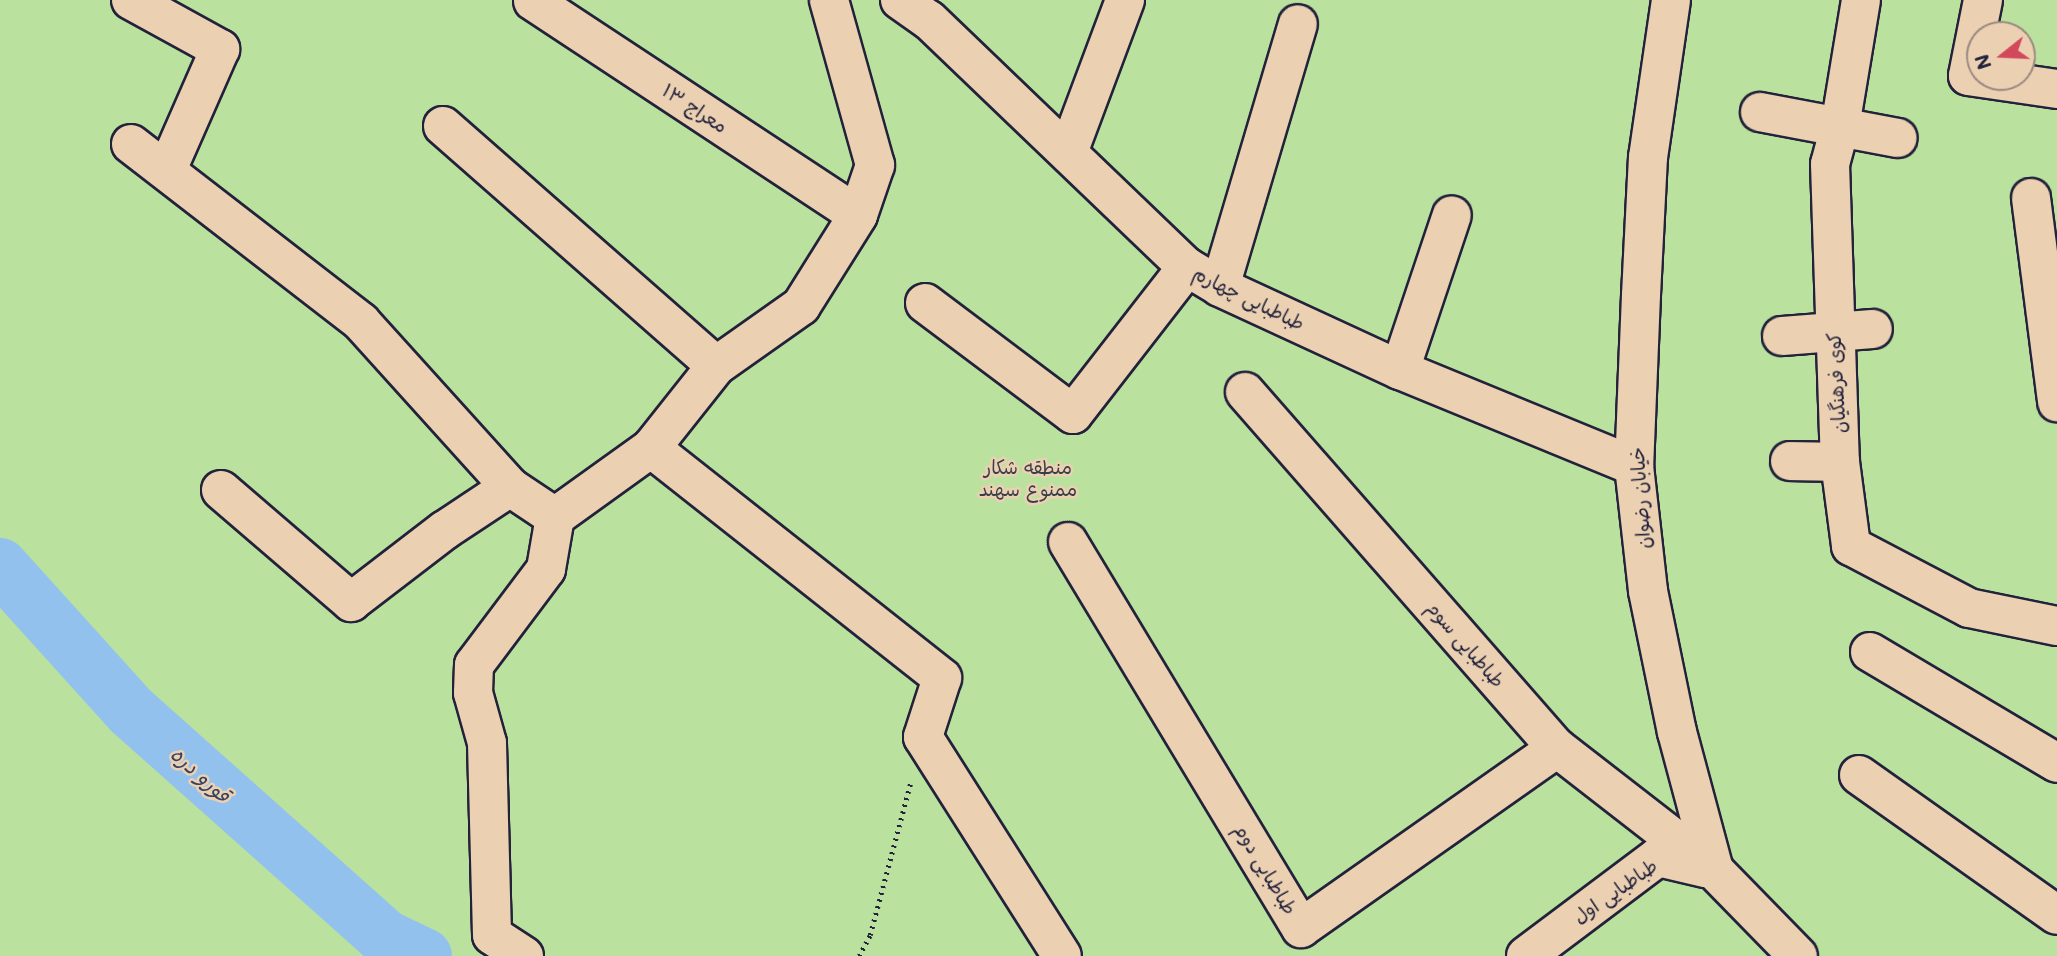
<!DOCTYPE html>
<html>
<head>
<meta charset="utf-8">
<style>
	body { margin:0 }
	#map { position:relative; width:2057px; height:956px; overflow:hidden; background:#e5caa8; font-family:Mali,"Playpen Sans Arabic",sans-serif }
	div>[style] { position:absolute }
	.green>* { inset:0; background:#bae29e }
	.river>* { height:56px; margin:-28px; padding:0 28px; transform-origin:28px; border-radius:28px; background:#92c1ed }
	.path>* { height:4.5px; margin-top:-2.25px; transform-origin:0; background:repeating-linear-gradient(90deg,#22223b 0 2px,transparent 0 7px) }
	.roads { filter:drop-shadow(2px 0 #22223b) drop-shadow(-2px 0 #22223b) drop-shadow(0 2px #22223b) drop-shadow(0 -2px #22223b) }
	.minor>* { height:38px; margin:-19px; padding:0 19px; transform-origin:19px; border-radius:19px; background:#ebd0b2 }
	span { translate:-50% -50%; white-space:nowrap; text-align:center; line-height:1.15; -webkit-text-stroke:5px #ebd0b2; paint-order:stroke }
	.street-label { font-size:19px; color:#22223b }
	.park-label { font-size:19px; color:#393f4a }
	.water-label { font-size:21px; color:#38425f; font-style:italic }
	.north { position:absolute; left:1966px; top:21px; width:70px; height:70px; box-sizing:border-box; background:#ebd0b2; border:2px solid #9b8a82; border-radius:50%; rotate:252deg; font-size:19px; font-weight:700; line-height:28px; text-align:center; color:#22223b }
	.north::after { content:''; display:block; margin:auto; width:24px; height:32px; background:#d1495b; clip-path:polygon(50% 0,100% 100%,50% 72%,0 100%) }
</style>
</head>
<body>
<div id="map">
	<div class="green">
		<div style="clip-path:polygon(evenodd,0 0,2057px 0,2057px 956px,0 956px,0 0,1980px 35px,2022px 35px,2022px 77px,1980px 77px,1980px 35px)"></div>
	</div>
	<div class="river">
		<div style="left:0;top:566px;width:195px;rotate:47.9deg"></div>
		<div style="left:131px;top:711px;width:341px;rotate:41.7deg"></div>
		<div style="left:386px;top:938px;width:42px;rotate:25.3deg"></div>
	</div>
	<div class="path">
		<div style="left:859px;top:956px;width:24px;rotate:-62deg"></div>
		<div style="left:870px;top:935px;width:159px;rotate:-75.1deg"></div>
	</div>
	<div class="roads">
		<div class="minor">
			<div style="left:131px;top:0;width:102px;rotate:28.8deg"></div>
			<div style="left:220px;top:49px;width:132px;rotate:113.7deg"></div>
			<div style="left:900px;top:0;width:35px;rotate:35deg"></div>
			<div style="left:929px;top:20px;width:357px;rotate:43.8deg"></div>
			<div style="left:1187px;top:267px;width:39px;rotate:31deg"></div>
			<div style="left:1220px;top:287px;width:198px;rotate:24.8deg"></div>
			<div style="left:1400px;top:370px;width:253px;rotate:22.3deg"></div>
			<div style="left:1671px;top:0;width:159px;rotate:98.3deg"></div>
			<div style="left:1648px;top:157px;width:138px;rotate:92.9deg"></div>
			<div style="left:1641px;top:295px;width:171px;rotate:92.3deg"></div>
			<div style="left:1634px;top:466px;width:126px;rotate:83.6deg"></div>
			<div style="left:1648px;top:591px;width:144px;rotate:78.4deg"></div>
			<div style="left:1677px;top:732px;width:143px;rotate:75deg"></div>
			<div style="left:1714px;top:870px;width:120px;rotate:45.7deg"></div>
			<div style="left:1861px;top:0;width:129px;rotate:99.4deg"></div>
			<div style="left:1840px;top:127px;width:38px;rotate:105deg"></div>
			<div style="left:1830px;top:164px;width:298px;rotate:88.1deg"></div>
			<div style="left:1840px;top:462px;width:85px;rotate:82.5deg"></div>
			<div style="left:1851px;top:546px;width:133px;rotate:27.7deg"></div>
			<div style="left:1969px;top:608px;width:90px;rotate:11.6deg"></div>
			<div style="left:1983px;top:0;width:77px;rotate:101.2deg"></div>
			<div style="left:1968px;top:76px;width:90px;rotate:8.3deg"></div>
			<div style="left:533px;top:1px;width:389px;rotate:33.4deg"></div>
			<div style="left:1760px;top:112px;width:140px;rotate:10.7deg"></div>
			<div style="left:443px;top:126px;width:363px;rotate:41.3deg"></div>
			<div style="left:131px;top:144px;width:291px;rotate:37.7deg"></div>
			<div style="left:361px;top:322px;width:222px;rotate:47.9deg"></div>
			<div style="left:510px;top:487px;width:54px;rotate:33.7deg"></div>
			<div style="left:1069px;top:150px;width:160px;rotate:-69.5deg"></div>
			<div style="left:2031px;top:198px;width:206px;rotate:82.7deg"></div>
			<div style="left:1220px;top:287px;width:274px;rotate:-73.5deg"></div>
			<div style="left:925px;top:303px;width:185px;rotate:36.9deg"></div>
			<div style="left:1073px;top:414px;width:186px;rotate:-52.2deg"></div>
			<div style="left:1782px;top:336px;width:91px;rotate:-4.4deg"></div>
			<div style="left:1400px;top:370px;width:163px;rotate:-71.5deg"></div>
			<div style="left:1245px;top:392px;width:473px;rotate:48.8deg"></div>
			<div style="left:1557px;top:748px;width:199px;rotate:37.8deg"></div>
			<div style="left:651px;top:448px;width:371px;rotate:38.3deg"></div>
			<div style="left:942px;top:678px;width:62px;rotate:107.9deg"></div>
			<div style="left:923px;top:737px;width:259px;rotate:57.6deg"></div>
			<div style="left:1790px;top:461px;width:50px;rotate:1.1deg"></div>
			<div style="left:221px;top:490px;width:172px;rotate:40.7deg"></div>
			<div style="left:351px;top:602px;width:118px;rotate:-37.5deg"></div>
			<div style="left:445px;top:530px;width:78px;rotate:-33.5deg"></div>
			<div style="left:1068px;top:542px;width:451px;rotate:58.9deg"></div>
			<div style="left:1301px;top:928px;width:313px;rotate:-35.1deg"></div>
			<div style="left:1870px;top:652px;width:217px;rotate:30.7deg"></div>
			<div style="left:1859px;top:775px;width:242px;rotate:35.3deg"></div>
			<div style="left:524px;top:956px;width:38px;rotate:-147deg"></div>
			<div style="left:492px;top:935px;width:192px;rotate:-91.5deg"></div>
			<div style="left:487px;top:743px;width:52px;rotate:-105.6deg"></div>
			<div style="left:473px;top:693px;width:28px;rotate:-88deg"></div>
			<div style="left:474px;top:665px;width:120px;rotate:-53.1deg"></div>
			<div style="left:546px;top:569px;width:53px;rotate:-80.2deg"></div>
			<div style="left:555px;top:517px;width:118px;rotate:-35.7deg"></div>
			<div style="left:651px;top:448px;width:105px;rotate:-51.6deg"></div>
			<div style="left:716px;top:366px;width:104px;rotate:-35.2deg"></div>
			<div style="left:801px;top:306px;width:107px;rotate:-57.9deg"></div>
			<div style="left:858px;top:215px;width:53px;rotate:-71.2deg"></div>
			<div style="left:875px;top:165px;width:171px;rotate:-105.6deg"></div>
			<div style="left:1526px;top:956px;width:165px;rotate:-36.9deg"></div>
			<div style="left:1658px;top:857px;width:48px;rotate:13.2deg"></div>
		</div>
	</div>
	<div class="street-label">
		<span style="left:695px;top:108px;rotate:33deg">معراج ۱۳</span>
		<span style="left:1249px;top:298px;rotate:26deg">طباطبایی چهارم</span>
		<span style="left:1836px;top:383px;rotate:-93deg">کوی فرهنگیان</span>
		<span style="left:1640px;top:498px;rotate:-94deg">خیابان رضوان</span>
		<span style="left:1466px;top:644px;rotate:49deg">طباطبایی سوم</span>
		<span style="left:1266px;top:869px;rotate:59deg">طباطبایی دوم</span>
		<span style="left:1615px;top:891px;rotate:-35deg">طباطبایی اول</span>
	</div>
	<div class="park-label">
		<span style="left:1028px;top:478px">منطقه شکار<br>ممنوع سهند</span>
	</div>
	<div class="water-label">
		<span style="left:201px;top:774px;rotate:42deg">قورو دره</span>
	</div>
	<div class="north">N</div>
</div>
</body>
</html>
